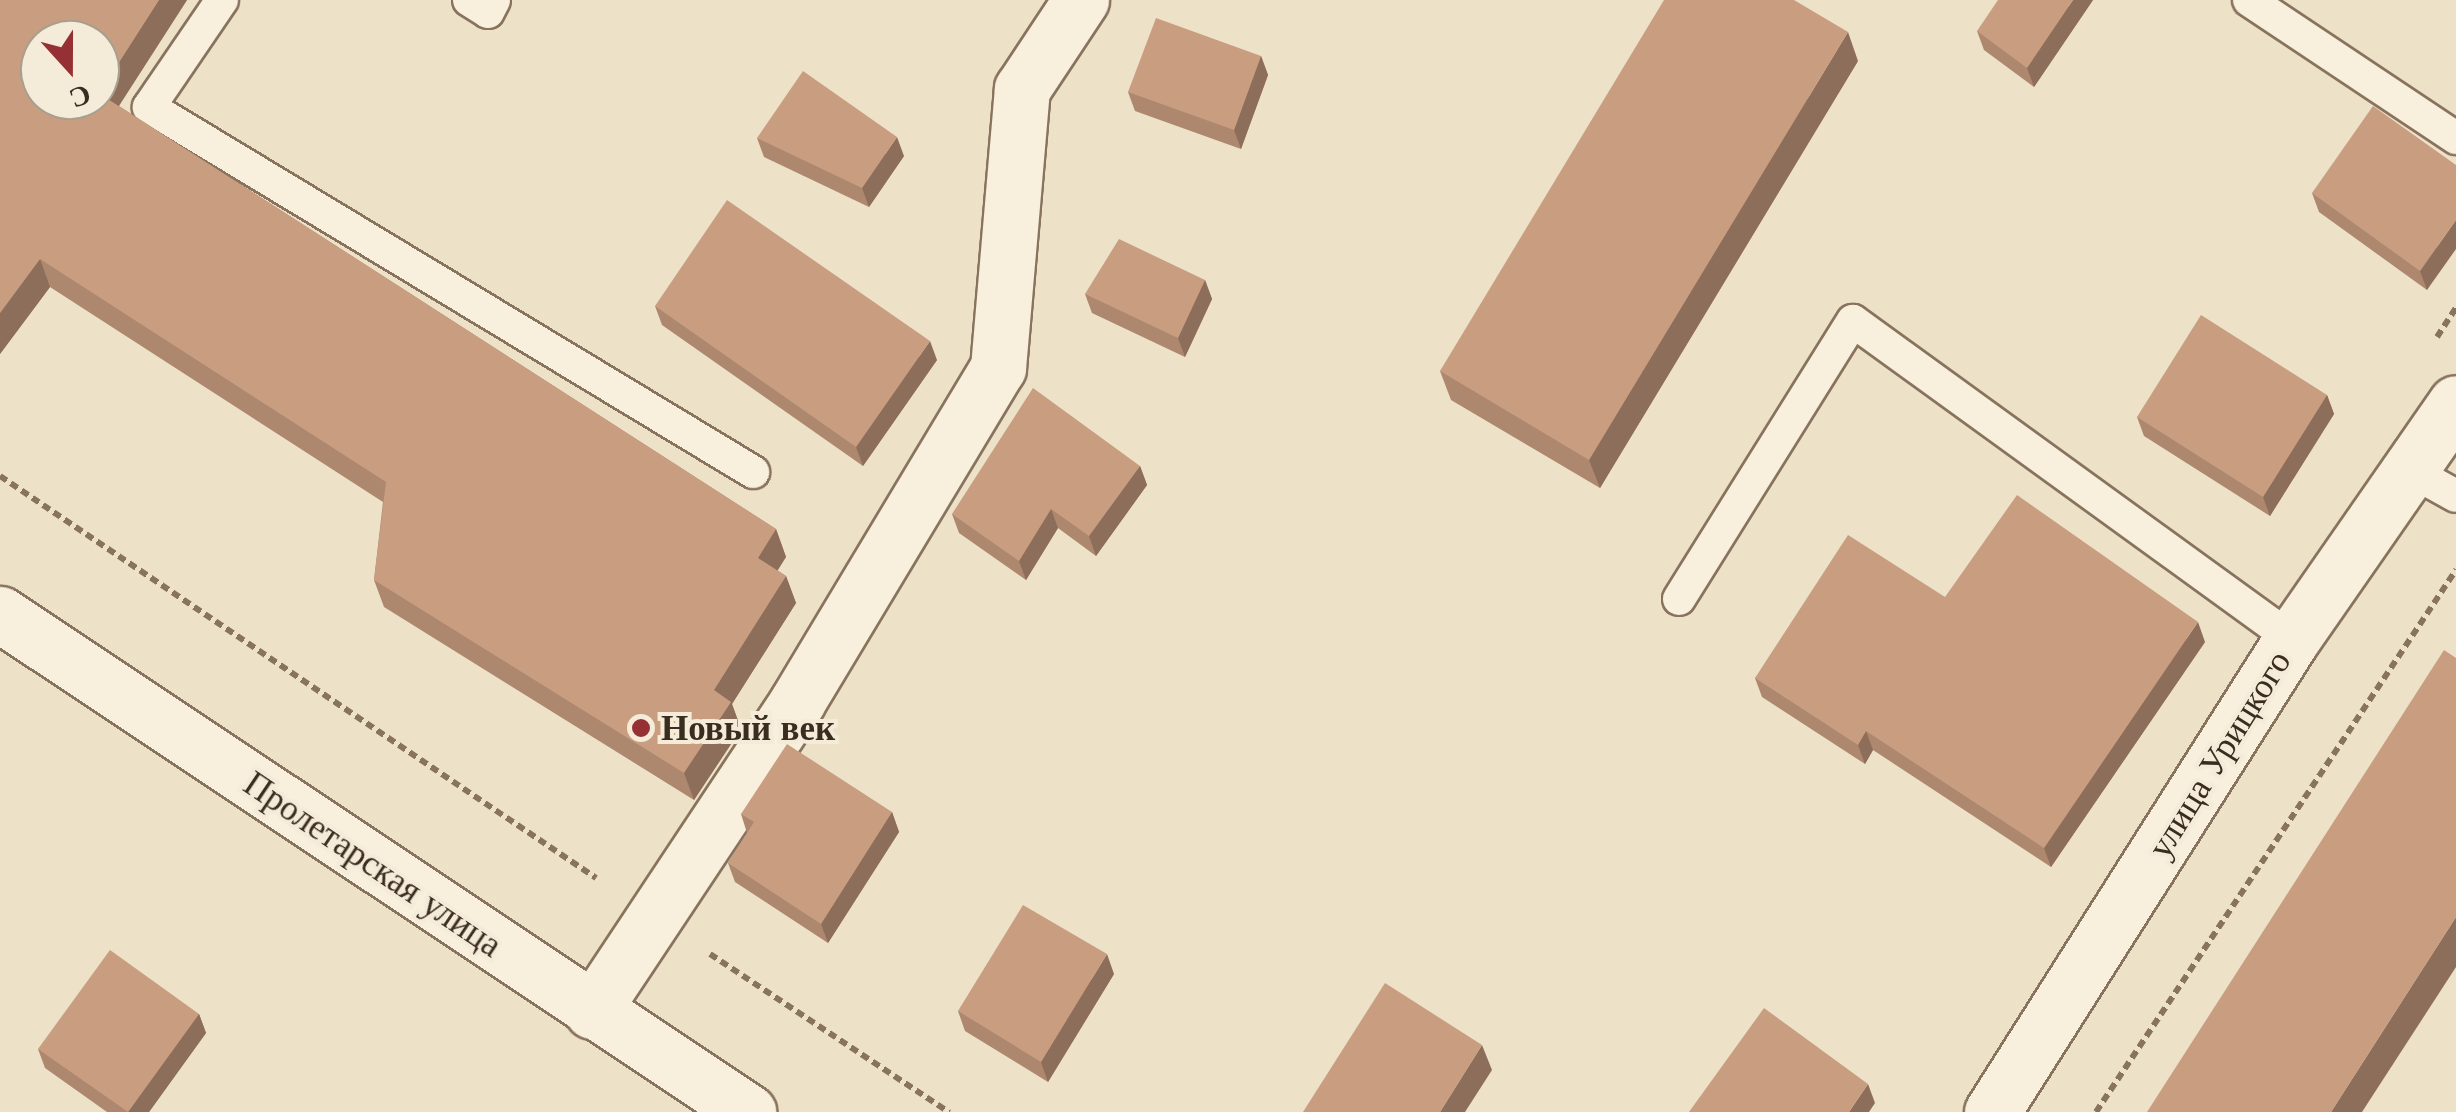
<!DOCTYPE html>
<html>
<head>
<meta charset="utf-8">
<style>
	body { margin:0 }
	#map { position:relative; width:2456px; height:1112px; overflow:hidden; background:#ede1c8; font-family:"Libre Baskerville",serif }
	div>[style] { position:absolute }
	.path>* { height:6px; margin-top:-3px; transform-origin:0; background:repeating-linear-gradient(90deg,#88735e 0 8px,transparent 0 13px) }
	.roads { filter:drop-shadow(2px 0 #88735e) drop-shadow(-2px 0 #88735e) drop-shadow(0 2px #88735e) drop-shadow(0 -2px #88735e) }
	.lane>* { height:32px; margin:-16px; padding:0 16px; transform-origin:16px; border-radius:16px; background:#f8efdc }
	.street>* { height:55px; margin:-27.5px; padding:0 27.5px; transform-origin:27.5px; border-radius:27.5px; background:#f8efdc }
	.secondary>* { height:55px; margin:-27.5px; padding:0 27.5px; transform-origin:27.5px; border-radius:27.5px; background:#f8efdc }
	.wall>* { inset:0; background:#ad876e }
	.shaded-wall>* { inset:0; background:#8d6e5a }
	.building>* { inset:0; background:#c99d80 }
	.dots>* { width:28px; height:28px; translate:-50% -50%; box-sizing:border-box; border:5px solid #f4ebd8; border-radius:50% }
	span { translate:-50% -50%; white-space:nowrap; text-align:center; line-height:1.15; -webkit-text-stroke:8px #f4ebd8; paint-order:stroke }
	.poi-label { font-size:35px; color:#392c21; font-weight:700 }
	.left { translate:0 -50%; text-align:left }
	.street-label { font-size:35px; color:#392c21 }
	.north { position:absolute; left:20px; top:20px; width:100px; height:100px; box-sizing:border-box; background:#f4ebd8; border:2px solid #a99f8f; border-radius:50%; rotate:159deg; font-size:28px; font-weight:700; line-height:40px; text-align:center; color:#392c21 }
	.north::after { content:''; display:block; margin:auto; width:35px; height:45px; background:#953134; clip-path:polygon(50% 0,100% 100%,50% 72%,0 100%) }
</style>
</head>
<body>
<div id="map">
	<div class="path">
		<div style="left:2437px;top:337px;width:35px;rotate:-57deg"></div>
		<div style="left:0;top:476px;width:719px;rotate:34deg"></div>
		<div style="left:710px;top:954px;width:287px;rotate:33.5deg"></div>
		<div style="left:2096px;top:1112px;width:651px;rotate:-56.41deg"></div>
	</div>
	<div class="roads">
		<div class="lane">
			<div style="left:222px;top:0;width:130px;rotate:124.3deg"></div>
			<div style="left:149px;top:107px;width:706px;rotate:31.14deg"></div>
			<div style="left:469px;top:0;width:22px;rotate:32deg"></div>
			<div style="left:488px;top:12px;width:13px;rotate:-63deg"></div>
			<div style="left:2249px;top:0;width:249px;rotate:33.7deg"></div>
			<div style="left:2411px;top:471px;width:51px;rotate:29.1deg"></div>
			<div style="left:1679px;top:599px;width:328px;rotate:-58deg"></div>
			<div style="left:1853px;top:321px;width:542px;rotate:35.92deg"></div>
		</div>
		<div class="street">
			<div style="left:592px;top:1011px;width:371px;rotate:-56.4deg"></div>
			<div style="left:797px;top:702px;width:390px;rotate:-59deg"></div>
			<div style="left:998px;top:368px;width:280px;rotate:-85.1deg"></div>
			<div style="left:1022px;top:89px;width:107px;rotate:-56.5deg"></div>
			<div style="left:1992px;top:1112px;width:560px;rotate:-57.62deg"></div>
			<div style="left:2292px;top:639px;width:287px;rotate:-55.2deg"></div>
		</div>
		<div class="secondary">
			<div style="left:0;top:614px;width:899px;rotate:33.65deg"></div>
		</div>
	</div>
	<div class="wall">
		<div style="clip-path:polygon(0 0,187px 0,119px 106px,776px 529px,786px 557px,777px 570px,786px 576px,796px 603px,732px 704px,741px 729px,694px 800px,384px 607px,374px 580px,383px 502px,50px 287px,0 354px)"></div>
		<div style="clip-path:polygon(2093px 0,2034px 87px,1984px 50px,1977px 31px)"></div>
		<div style="clip-path:polygon(1261px 56px,1268px 75px,1241px 149px,1135px 111px,1128px 92px)"></div>
		<div style="clip-path:polygon(1858px 61px,1600px 488px,1451px 400px,1440px 371px)"></div>
		<div style="clip-path:polygon(757px 138px,904px 156px,869px 207px,764px 157px)"></div>
		<div style="clip-path:polygon(2456px 165px,2427px 290px,2319px 212px,2312px 193px)"></div>
		<div style="clip-path:polygon(1205px 280px,1212px 299px,1185px 357px,1092px 313px,1085px 294px)"></div>
		<div style="clip-path:polygon(655px 306px,937px 360px,863px 466px,662px 325px)"></div>
		<div style="clip-path:polygon(2327px 395px,2334px 414px,2270px 516px,2144px 436px,2137px 417px)"></div>
		<div style="clip-path:polygon(1140px 466px,1147px 485px,1096px 556px,1058px 528px,1026px 580px,959px 533px,952px 514px)"></div>
		<div style="clip-path:polygon(1945px 597px,2205px 642px,2051px 867px,1873px 750px,1865px 764px,1762px 697px,1755px 678px)"></div>
		<div style="clip-path:polygon(892px 812px,899px 832px,828px 943px,735px 882px,728px 863px,747px 833px,741px 814px)"></div>
		<div style="clip-path:polygon(1114px 974px,1048px 1082px,965px 1031px,958px 1011px)"></div>
		<div style="clip-path:polygon(199px 1014px,206px 1033px,149px 1112px,107px 1112px,45px 1068px,38px 1049px)"></div>
	</div>
	<div class="shaded-wall">
		<div style="clip-path:polygon(159px 0,187px 0,109px 121px,100px 92px)"></div>
		<div style="clip-path:polygon(2073px 0,2093px 0,2034px 87px,2027px 68px)"></div>
		<div style="clip-path:polygon(1848px 32px,1858px 61px,1600px 488px,1589px 460px)"></div>
		<div style="clip-path:polygon(1261px 56px,1268px 75px,1241px 149px,1234px 130px)"></div>
		<div style="clip-path:polygon(897px 137px,904px 156px,869px 207px,862px 188px)"></div>
		<div style="clip-path:polygon(2456px 220px,2456px 249px,2427px 290px,2420px 271px)"></div>
		<div style="clip-path:polygon(40px 259px,50px 287px,0 354px,0 313px)"></div>
		<div style="clip-path:polygon(1205px 280px,1212px 299px,1185px 357px,1178px 338px)"></div>
		<div style="clip-path:polygon(930px 341px,937px 360px,863px 466px,856px 447px)"></div>
		<div style="clip-path:polygon(2327px 395px,2334px 414px,2270px 516px,2263px 497px)"></div>
		<div style="clip-path:polygon(1140px 466px,1147px 485px,1096px 556px,1089px 536px)"></div>
		<div style="clip-path:polygon(1051px 509px,1058px 528px,1026px 580px,1019px 561px)"></div>
		<div style="clip-path:polygon(776px 529px,786px 557px,768px 586px,758px 558px)"></div>
		<div style="clip-path:polygon(786px 576px,796px 603px,732px 704px,741px 729px,694px 800px,684px 773px,714px 690px)"></div>
		<div style="clip-path:polygon(2198px 622px,2205px 642px,2051px 867px,2044px 848px)"></div>
		<div style="clip-path:polygon(1866px 731px,1873px 750px,1865px 764px,1858px 745px)"></div>
		<div style="clip-path:polygon(892px 812px,899px 832px,828px 943px,821px 924px)"></div>
		<div style="clip-path:polygon(2456px 917px,2456px 967px,2362px 1112px,2331px 1112px)"></div>
		<div style="clip-path:polygon(1107px 954px,1114px 974px,1048px 1082px,1041px 1062px)"></div>
		<div style="clip-path:polygon(199px 1014px,206px 1033px,149px 1112px,128px 1112px)"></div>
		<div style="clip-path:polygon(1482px 1045px,1492px 1070px,1465px 1112px,1440px 1112px)"></div>
		<div style="clip-path:polygon(1868px 1084px,1875px 1103px,1869px 1112px,1849px 1112px)"></div>
	</div>
	<div class="building">
		<div style="clip-path:polygon(0 0,159px 0,100px 92px,100px 40px,40px 40px,40px 100px,100px 100px,100px 94px,776px 529px,758px 558px,786px 576px,714px 690px,731px 702px,684px 773px,374px 580px,386px 482px,40px 259px,0 313px)"></div>
		<div style="clip-path:polygon(1664px 0,1794px 0,1848px 32px,1589px 460px,1440px 371px)"></div>
		<div style="clip-path:polygon(1998px 0,2073px 0,2027px 68px,1977px 31px)"></div>
		<div style="clip-path:polygon(1156px 18px,1261px 56px,1234px 130px,1128px 92px)"></div>
		<div style="clip-path:polygon(803px 71px,897px 137px,862px 188px,757px 138px)"></div>
		<div style="clip-path:polygon(2373px 106px,2456px 165px,2456px 220px,2420px 271px,2312px 193px)"></div>
		<div style="clip-path:polygon(727px 200px,930px 341px,856px 447px,655px 306px)"></div>
		<div style="clip-path:polygon(1119px 239px,1205px 280px,1178px 338px,1085px 294px)"></div>
		<div style="clip-path:polygon(2201px 315px,2327px 395px,2263px 497px,2137px 417px)"></div>
		<div style="clip-path:polygon(1033px 388px,1140px 466px,1089px 536px,1051px 509px,1019px 561px,952px 514px)"></div>
		<div style="clip-path:polygon(2017px 495px,2198px 622px,2044px 848px,1866px 731px,1858px 745px,1755px 678px,1848px 535px,1945px 597px)"></div>
		<div style="clip-path:polygon(2444px 650px,2456px 658px,2456px 917px,2331px 1112px,2147px 1112px)"></div>
		<div style="clip-path:polygon(787px 744px,892px 812px,821px 924px,728px 863px,754px 822px,741px 814px)"></div>
		<div style="clip-path:polygon(1023px 905px,1107px 954px,1041px 1062px,958px 1011px)"></div>
		<div style="clip-path:polygon(110px 950px,199px 1014px,128px 1112px,38px 1049px)"></div>
		<div style="clip-path:polygon(1385px 983px,1482px 1045px,1440px 1112px,1303px 1112px)"></div>
		<div style="clip-path:polygon(1764px 1008px,1868px 1084px,1849px 1112px,1689px 1112px)"></div>
	</div>
	<div class="dots">
		<div style="left:641px;top:728px;background:#953134"></div>
	</div>
	<div class="poi-label">
		<span class="left" style="left:661px;top:728px">Новый век</span>
	</div>
	<div class="street-label">
		<span style="left:2219px;top:754px;rotate:-58deg">улица Урицкого</span>
		<span style="left:373px;top:864px;rotate:34deg">Пролетарская улица</span>
	</div>
	<div class="north">С</div>
</div>
</body>
</html>
